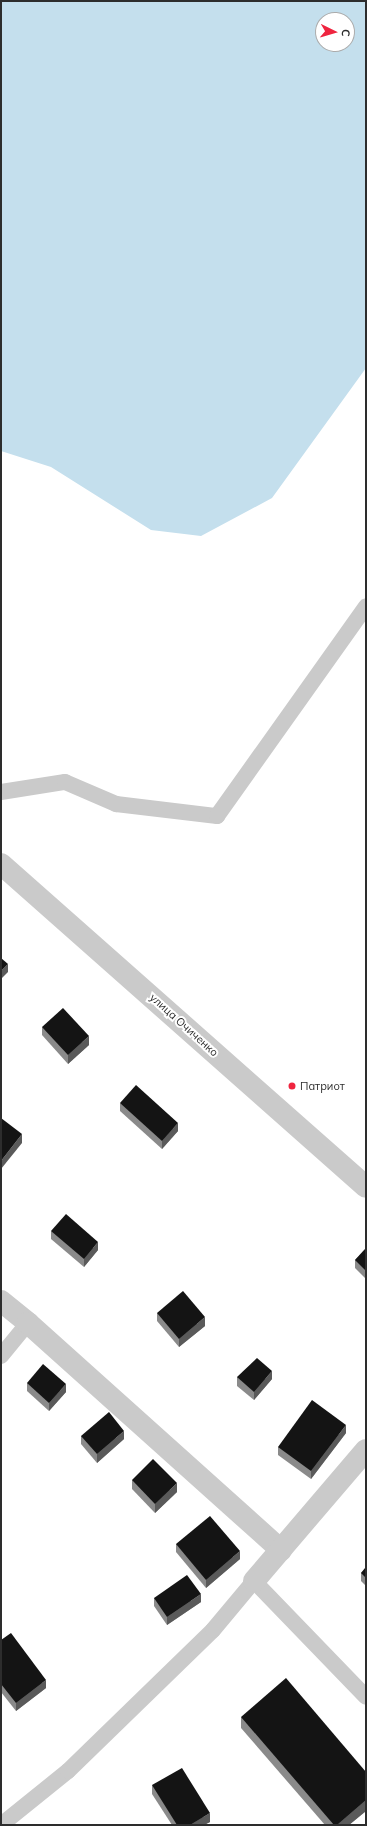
<!DOCTYPE html>
<html>
<head>
<meta charset="utf-8">
<style>
	body { margin:0 }
	#map { position:relative; width:367px; height:1826px; overflow:hidden; background:#fff; font-family:Mulish,sans-serif }
	div>[style] { position:absolute }
	.water>* { inset:0; background:#c4dfed }
	.service>* { height:16px; margin:-8px; padding:0 8px; transform-origin:8px; border-radius:8px; background:#cacaca }
	.minor>* { height:22px; margin:-11px; padding:0 11px; transform-origin:11px; border-radius:11px; background:#cacaca }
	.tertiary>* { height:22px; margin:-11px; padding:0 11px; transform-origin:11px; border-radius:11px; background:#cacaca }
	.wall>* { inset:0; background:#8a8a8a }
	.shaded-wall>* { inset:0; background:#5a5a5a }
	.building>* { inset:0; background:#141414 }
	.dots>* { width:11px; height:11px; translate:-50% -50%; box-sizing:border-box; border:2px solid #fff; border-radius:50% }
	span { translate:-50% -50%; white-space:nowrap; text-align:center; line-height:1.15; -webkit-text-stroke:4px #fff; paint-order:stroke }
	.street-label { font-size:11px; color:#2d2d2d }
	.poi-label { font-size:11px; color:#2d2d2d }
	.left { translate:0 -50%; text-align:left }
	.frame { position:absolute; inset:0; border:2px solid #2d2d2d; pointer-events:none }
	.north { position:absolute; left:315px; top:12px; width:40px; height:40px; box-sizing:border-box; background:#fff; border:1px solid #ababab; border-radius:50%; rotate:95deg; font-size:11px; font-weight:700; line-height:16px; text-align:center; color:#2d2d2d }
	.north::after { content:''; display:block; margin:auto; width:14px; height:18px; background:#ef243f; clip-path:polygon(50% 0,100% 100%,50% 72%,0 100%) }
</style>
</head>
<body>
<div id="map">
	<div class="water">
		<div style="clip-path:polygon(evenodd,1px 1px,366px 1px,366px 368px,272px 498px,201px 536px,151px 530px,51px 467px,1px 451px,1px 1px,323px 20px,347px 20px,347px 44px,323px 44px,323px 20px)"></div>
	</div>
	<div class="service">
		<div style="left:1px;top:792px;width:65px;rotate:-8.9deg"></div>
		<div style="left:65px;top:782px;width:56px;rotate:23.3deg"></div>
		<div style="left:116px;top:804px;width:102px;rotate:6.8deg"></div>
		<div style="left:217px;top:816px;width:257px;rotate:-54.6deg"></div>
		<div style="left:1px;top:1356px;width:43px;rotate:-50.7deg"></div>
		<div style="left:1px;top:1825px;width:86px;rotate:-38.9deg"></div>
		<div style="left:68px;top:1771px;width:202px;rotate:-44.2deg"></div>
		<div style="left:213px;top:1630px;width:64px;rotate:-50.1deg"></div>
		<div style="left:254px;top:1581px;width:161px;rotate:46deg"></div>
	</div>
	<div class="minor">
		<div style="left:1px;top:1301px;width:35px;rotate:39deg"></div>
		<div style="left:28px;top:1323px;width:340px;rotate:41.9deg"></div>
		<div style="left:254px;top:1581px;width:172px;rotate:-49.5deg"></div>
	</div>
	<div class="tertiary">
		<div style="left:1px;top:864px;width:487px;rotate:41.5deg"></div>
	</div>
	<div class="wall">
		<div style="clip-path:polygon(42px 1027px,89px 1045px,68px 1064px,42px 1035px)"></div>
		<div style="clip-path:polygon(120px 1103px,178px 1131px,162px 1149px,120px 1111px)"></div>
		<div style="clip-path:polygon(51px 1231px,98px 1250px,84px 1267px,51px 1239px)"></div>
		<div style="clip-path:polygon(366px 1248px,366px 1279px,355px 1268px,355px 1260px)"></div>
		<div style="clip-path:polygon(157px 1313px,205px 1326px,179px 1347px,157px 1321px)"></div>
		<div style="clip-path:polygon(237px 1377px,272px 1379px,254px 1400px,237px 1386px)"></div>
		<div style="clip-path:polygon(27px 1383px,66px 1392px,49px 1411px,27px 1391px)"></div>
		<div style="clip-path:polygon(346px 1433px,311px 1479px,278px 1455px,278px 1447px)"></div>
		<div style="clip-path:polygon(81px 1436px,124px 1439px,97px 1463px,81px 1444px)"></div>
		<div style="clip-path:polygon(132px 1480px,177px 1492px,155px 1513px,132px 1489px)"></div>
		<div style="clip-path:polygon(176px 1544px,240px 1559px,206px 1588px,176px 1552px)"></div>
		<div style="clip-path:polygon(366px 1567px,366px 1586px,361px 1581px,361px 1573px)"></div>
		<div style="clip-path:polygon(154px 1598px,201px 1602px,167px 1625px,154px 1606px)"></div>
		<div style="clip-path:polygon(1px 1640px,46px 1688px,16px 1711px,1px 1692px)"></div>
		<div style="clip-path:polygon(241px 1717px,366px 1772px,366px 1811px,349px 1825px,325px 1825px,241px 1728px)"></div>
		<div style="clip-path:polygon(152px 1785px,210px 1822px,204px 1825px,172px 1825px,152px 1794px)"></div>
	</div>
	<div class="shaded-wall">
		<div style="clip-path:polygon(8px 964px,8px 972px,1px 979px,1px 971px)"></div>
		<div style="clip-path:polygon(89px 1036px,89px 1045px,68px 1064px,68px 1055px)"></div>
		<div style="clip-path:polygon(178px 1123px,178px 1131px,162px 1149px,162px 1141px)"></div>
		<div style="clip-path:polygon(22px 1134px,22px 1143px,1px 1169px,1px 1161px)"></div>
		<div style="clip-path:polygon(98px 1242px,98px 1250px,84px 1267px,84px 1259px)"></div>
		<div style="clip-path:polygon(205px 1317px,205px 1326px,179px 1347px,179px 1339px)"></div>
		<div style="clip-path:polygon(272px 1371px,272px 1379px,254px 1400px,254px 1392px)"></div>
		<div style="clip-path:polygon(66px 1384px,66px 1392px,49px 1411px,49px 1403px)"></div>
		<div style="clip-path:polygon(346px 1425px,346px 1433px,311px 1479px,311px 1471px)"></div>
		<div style="clip-path:polygon(124px 1431px,124px 1439px,97px 1463px,97px 1454px)"></div>
		<div style="clip-path:polygon(177px 1483px,177px 1492px,155px 1513px,155px 1504px)"></div>
		<div style="clip-path:polygon(240px 1551px,240px 1559px,206px 1588px,206px 1580px)"></div>
		<div style="clip-path:polygon(201px 1594px,201px 1602px,167px 1625px,167px 1617px)"></div>
		<div style="clip-path:polygon(46px 1680px,46px 1688px,16px 1711px,16px 1703px)"></div>
		<div style="clip-path:polygon(366px 1800px,366px 1811px,349px 1825px,337px 1825px)"></div>
		<div style="clip-path:polygon(210px 1813px,210px 1822px,204px 1825px,190px 1825px)"></div>
	</div>
	<div class="building">
		<div style="clip-path:polygon(1px 958px,8px 964px,1px 971px)"></div>
		<div style="clip-path:polygon(63px 1008px,89px 1036px,68px 1055px,42px 1027px)"></div>
		<div style="clip-path:polygon(136px 1085px,178px 1123px,162px 1141px,120px 1103px)"></div>
		<div style="clip-path:polygon(1px 1118px,22px 1134px,1px 1161px)"></div>
		<div style="clip-path:polygon(66px 1214px,98px 1242px,84px 1259px,51px 1231px)"></div>
		<div style="clip-path:polygon(366px 1248px,366px 1271px,355px 1260px)"></div>
		<div style="clip-path:polygon(183px 1291px,205px 1317px,179px 1339px,157px 1313px)"></div>
		<div style="clip-path:polygon(257px 1358px,272px 1371px,254px 1392px,237px 1377px)"></div>
		<div style="clip-path:polygon(43px 1364px,66px 1384px,49px 1403px,27px 1383px)"></div>
		<div style="clip-path:polygon(312px 1400px,346px 1425px,311px 1471px,278px 1447px)"></div>
		<div style="clip-path:polygon(109px 1412px,124px 1431px,97px 1454px,81px 1436px)"></div>
		<div style="clip-path:polygon(153px 1459px,177px 1483px,155px 1504px,132px 1480px)"></div>
		<div style="clip-path:polygon(210px 1516px,240px 1551px,206px 1580px,176px 1544px)"></div>
		<div style="clip-path:polygon(366px 1567px,366px 1578px,361px 1573px)"></div>
		<div style="clip-path:polygon(187px 1575px,201px 1594px,167px 1617px,154px 1598px)"></div>
		<div style="clip-path:polygon(11px 1633px,46px 1680px,16px 1703px,1px 1684px,1px 1640px)"></div>
		<div style="clip-path:polygon(286px 1678px,366px 1772px,366px 1800px,337px 1825px,334px 1825px,241px 1717px)"></div>
		<div style="clip-path:polygon(182px 1768px,210px 1813px,190px 1825px,177px 1825px,152px 1785px)"></div>
	</div>
	<div class="dots">
		<div style="left:292px;top:1086px;background:#ef243f"></div>
	</div>
	<div class="street-label">
		<span style="left:184px;top:1025px;rotate:42deg">улица Очиченко</span>
	</div>
	<div class="poi-label">
		<span class="left" style="left:300px;top:1086px">Патриот</span>
	</div>
	<div class="frame"></div>
	<div class="north">С</div>
</div>
</body>
</html>
